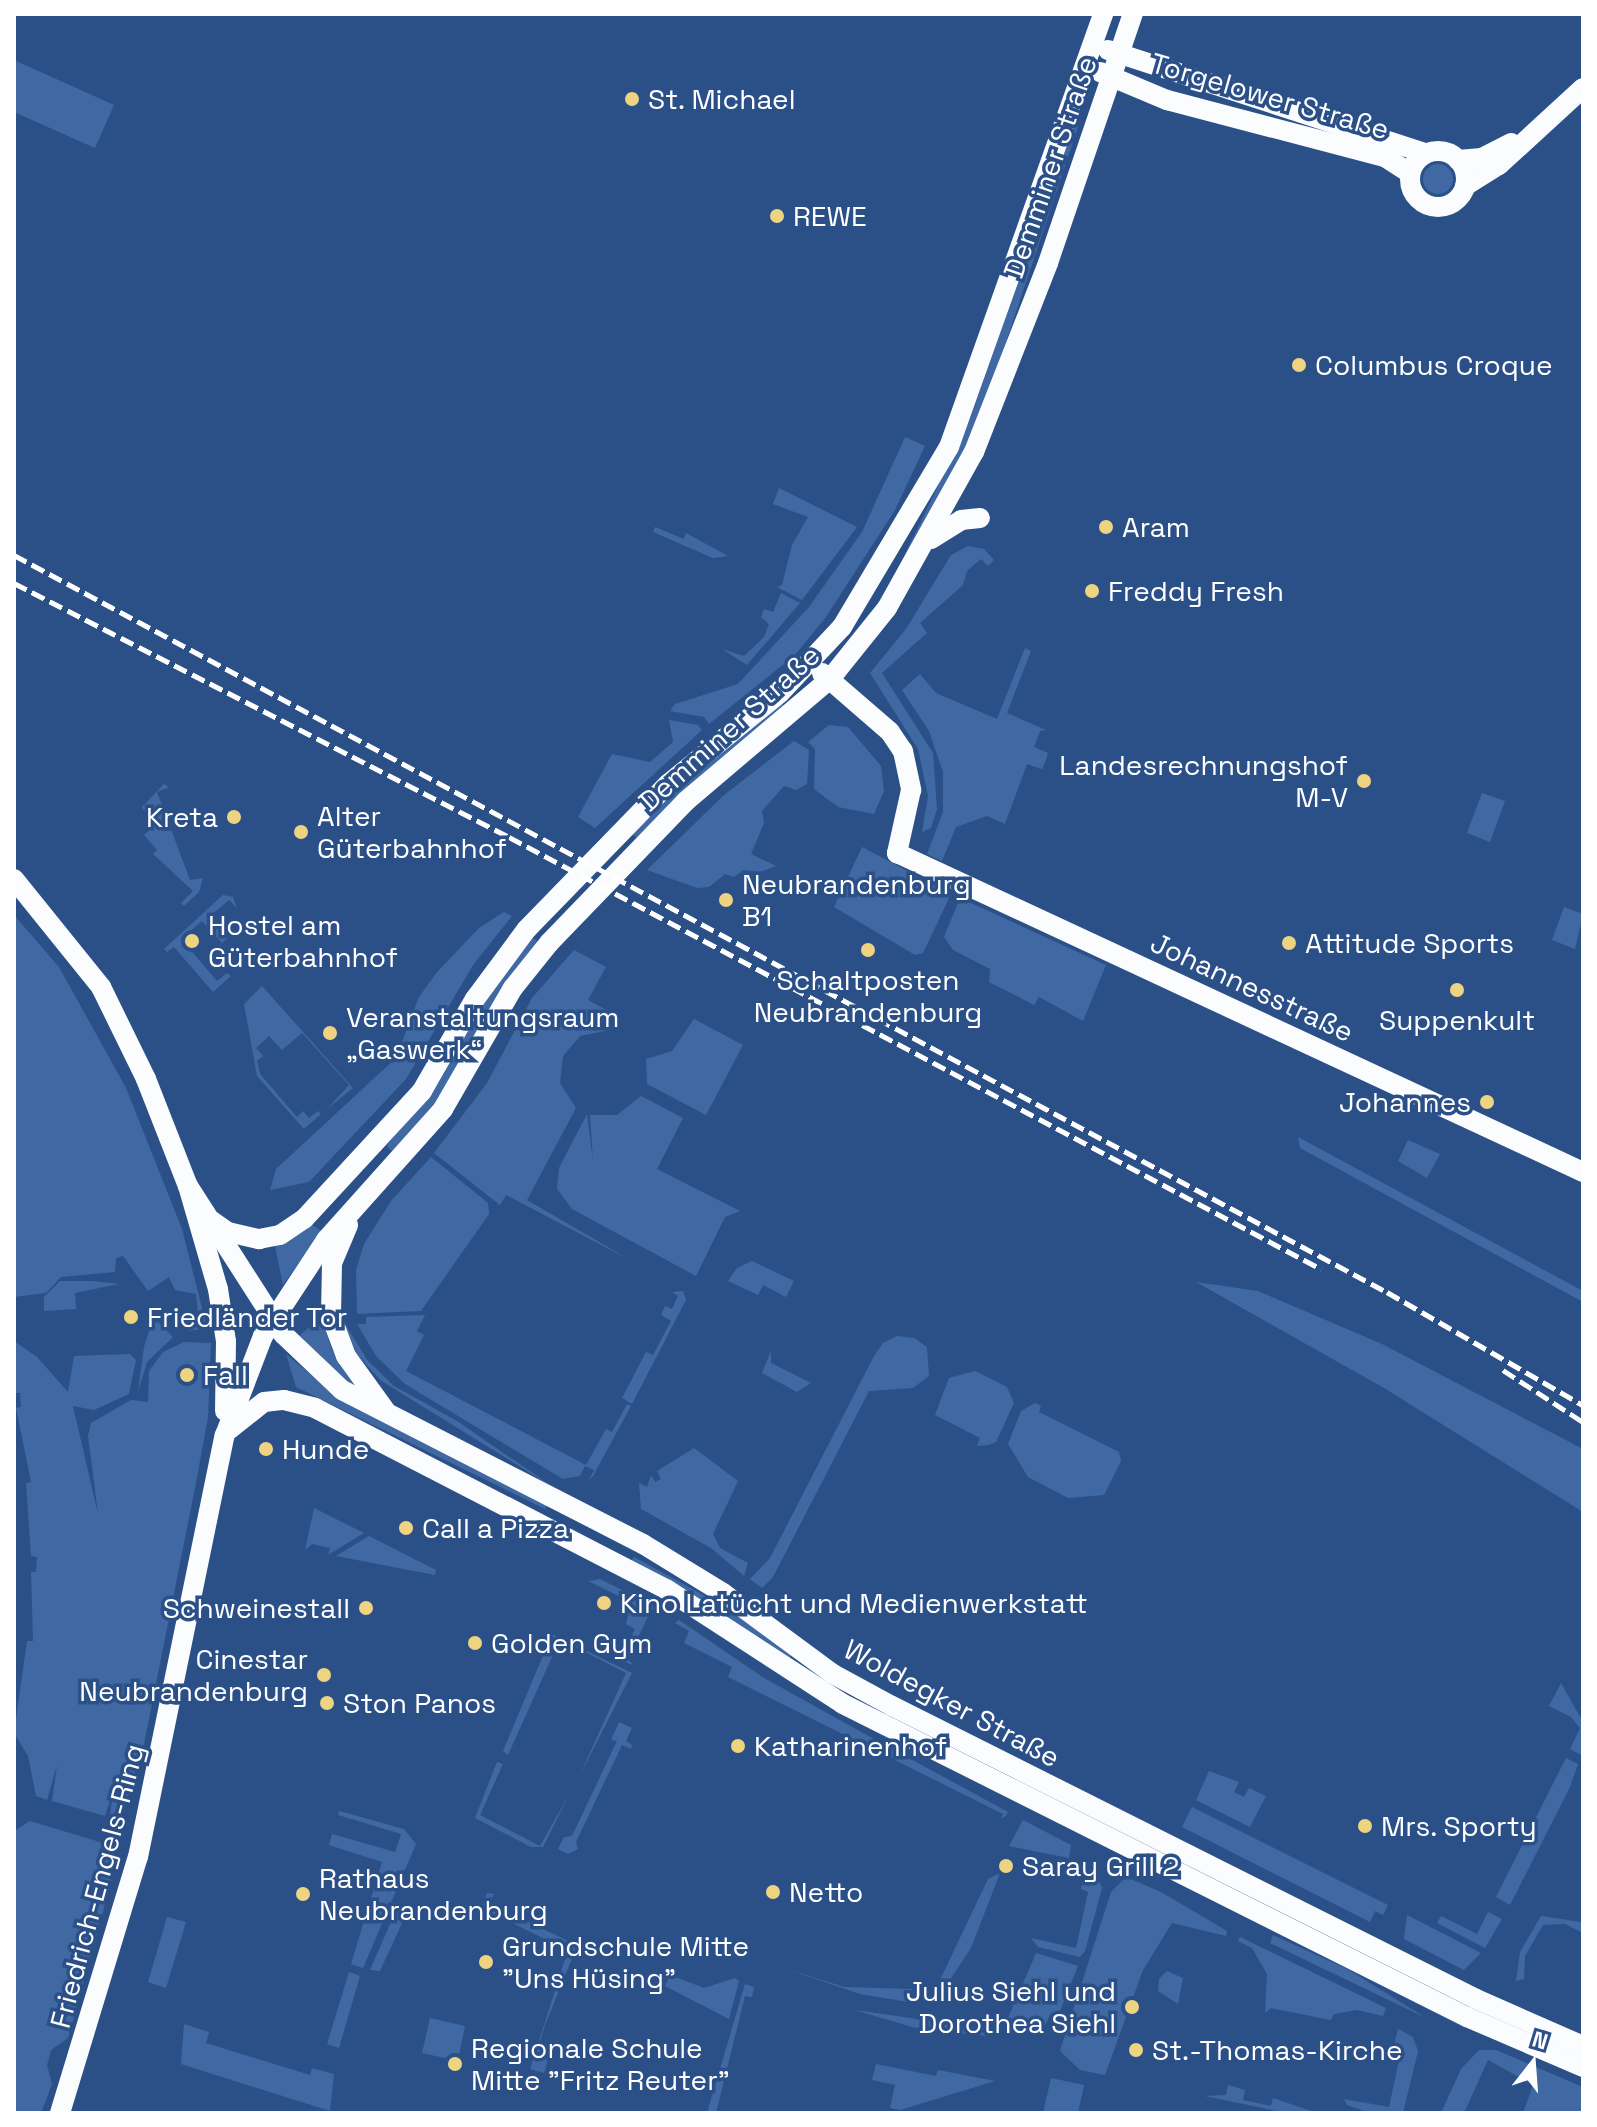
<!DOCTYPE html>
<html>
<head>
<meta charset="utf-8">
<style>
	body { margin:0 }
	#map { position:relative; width:1597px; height:2127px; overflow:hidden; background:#2b5088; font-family:"Space Grotesk",sans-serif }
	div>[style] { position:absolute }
	.green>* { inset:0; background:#4069a4 }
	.round { border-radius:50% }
	.major>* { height:20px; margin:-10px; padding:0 10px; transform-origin:10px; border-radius:10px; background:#fafcfe }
	.major>.ring { margin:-10px; padding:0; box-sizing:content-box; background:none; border:20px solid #fafcfe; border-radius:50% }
	.rail>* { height:5px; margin-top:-2.5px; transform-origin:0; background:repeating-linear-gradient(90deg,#fff 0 14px,transparent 0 20px) }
	.dots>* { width:22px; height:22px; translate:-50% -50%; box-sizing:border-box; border:4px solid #2b5088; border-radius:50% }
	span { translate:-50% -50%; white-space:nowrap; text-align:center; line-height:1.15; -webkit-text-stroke:7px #2b5088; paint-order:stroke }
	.street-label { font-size:28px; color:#fff }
	.poi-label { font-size:28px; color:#fff }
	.left { translate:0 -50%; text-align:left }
	.right { translate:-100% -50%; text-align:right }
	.frame { position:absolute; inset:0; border:16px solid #fff; pointer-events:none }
	.north { position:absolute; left:1493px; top:2023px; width:80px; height:80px; -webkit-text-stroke:6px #2b5088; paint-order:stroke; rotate:17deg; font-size:22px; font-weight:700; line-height:32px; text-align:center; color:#fff }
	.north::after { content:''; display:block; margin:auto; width:28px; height:36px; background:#fff; clip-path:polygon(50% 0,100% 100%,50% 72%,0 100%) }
</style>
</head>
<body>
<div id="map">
	<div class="green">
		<div style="clip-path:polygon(14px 60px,114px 105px,95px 148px,14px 112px)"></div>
		<div style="clip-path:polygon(1078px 113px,1082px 115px,986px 402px,966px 450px,898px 569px,970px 419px)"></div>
		<div class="round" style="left:1423px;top:164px;width:30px;height:30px"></div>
		<div style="clip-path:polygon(905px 437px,925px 446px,895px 510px,826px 617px,794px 656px,709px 724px,704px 717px,670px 711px,675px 704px,738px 684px,809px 607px,862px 532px)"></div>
		<div style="clip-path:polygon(779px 488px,857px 527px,802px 600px,777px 587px,782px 585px,792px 545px,808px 517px,773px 504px)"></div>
		<div style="clip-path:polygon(655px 527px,684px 539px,686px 533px,728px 556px,713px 558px,653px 532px)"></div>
		<div style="clip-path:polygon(968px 546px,984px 549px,994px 560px,988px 566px,981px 559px,967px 571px,963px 585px,920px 623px,927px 633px,882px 673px,933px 753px,937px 809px,931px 828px,922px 832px,928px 796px,918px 749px,870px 673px,906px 629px,951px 555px)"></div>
		<div style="clip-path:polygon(781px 593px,800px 603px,747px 665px,722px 649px,744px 656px,764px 637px,769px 624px,761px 617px,764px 609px,773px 612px)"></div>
		<div style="clip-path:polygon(1025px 648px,1031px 651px,1007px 713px,1046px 730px,1040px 731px,1034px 747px,1048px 753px,1045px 763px,1042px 769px,1027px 764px,1005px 824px,987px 816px,956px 827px,942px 861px,927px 854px,943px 812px,943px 772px,929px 731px,902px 690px,920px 674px,936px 693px,997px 719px)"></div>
		<div style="clip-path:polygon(782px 704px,786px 709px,638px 839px,630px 832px,674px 789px)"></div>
		<div style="clip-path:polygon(669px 720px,698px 725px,702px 730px,595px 828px,578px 817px,612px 754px,650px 762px,673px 742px)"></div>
		<div style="clip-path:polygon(829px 725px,848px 727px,881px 766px,884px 791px,874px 814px,838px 807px,814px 789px,815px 749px,808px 742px)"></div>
		<div style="clip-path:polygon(794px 741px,809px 750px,807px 784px,796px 790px,784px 786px,762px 811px,764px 823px,751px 854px,776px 866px,760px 872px,744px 870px,734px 877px,725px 874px,709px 887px,697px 888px,647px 870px,724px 795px)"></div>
		<div style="clip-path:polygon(164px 784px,169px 787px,157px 792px,190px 880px,203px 878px,199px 892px,184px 906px,181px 903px,193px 891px,153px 854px,157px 850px,144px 835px,153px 827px,142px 807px)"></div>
		<div style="clip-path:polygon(1482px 793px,1505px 801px,1490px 842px,1467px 833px)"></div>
		<div style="clip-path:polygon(862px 847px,951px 894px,923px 953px,915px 955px,834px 907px)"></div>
		<div style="clip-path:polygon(223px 895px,233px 897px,237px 908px,229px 900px,211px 915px,230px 936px,222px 943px,202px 921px,181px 939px,217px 981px,227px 973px,231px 976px,213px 992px,174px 947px,167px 952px,164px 949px)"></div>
		<div style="clip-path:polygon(960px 898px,1106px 965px,1083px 1021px,1039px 997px,1034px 1005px,989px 982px,990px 969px,953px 950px,944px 937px)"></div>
		<div style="clip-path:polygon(1564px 907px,1583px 914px,1575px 949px,1552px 940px)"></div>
		<div style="clip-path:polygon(504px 912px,512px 916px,473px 965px,406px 1079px,309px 1182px,270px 1190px,276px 1169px,396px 1058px,419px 997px,437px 972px,479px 928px)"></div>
		<div style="clip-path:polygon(14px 915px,59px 967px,126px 1088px,182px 1229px,207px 1328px,189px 1331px,179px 1322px,198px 1314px,196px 1294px,175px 1290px,169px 1277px,148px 1291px,123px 1256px,116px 1258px,115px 1272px,61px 1277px,46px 1293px,14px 1297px)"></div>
		<div style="clip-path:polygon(531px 937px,539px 942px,435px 1103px,393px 1151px,389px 1149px,387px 1145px,440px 1081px,483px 1004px)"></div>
		<div style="clip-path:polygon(574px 950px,606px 967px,588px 1000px,614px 1014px,610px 1030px,580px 1036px,563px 1056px,560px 1083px,576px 1108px,527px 1200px,630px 1260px,506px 1195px,500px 1205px,434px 1153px,487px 1083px,532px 998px)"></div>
		<div style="clip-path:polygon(262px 986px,353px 1088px,327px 1109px,349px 1085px,302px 1033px,282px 1050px,269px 1036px,256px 1048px,263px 1056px,257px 1061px,260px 1074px,297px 1117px,303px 1111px,309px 1118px,318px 1111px,321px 1114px,304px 1129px,257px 1076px,244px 1004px)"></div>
		<div style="clip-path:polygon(694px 1019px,743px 1045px,706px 1115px,647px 1084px,646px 1059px,672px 1051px)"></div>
		<div style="clip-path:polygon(641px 1096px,683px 1118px,657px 1169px,740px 1211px,725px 1217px,696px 1276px,572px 1209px,557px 1189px,559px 1168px,587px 1114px,593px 1161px,590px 1115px,617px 1115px)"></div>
		<div style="clip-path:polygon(1298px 1137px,1583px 1291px,1583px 1302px,1300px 1148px)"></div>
		<div style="clip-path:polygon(1408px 1140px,1440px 1154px,1427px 1178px,1398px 1161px)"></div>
		<div style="clip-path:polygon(431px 1157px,488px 1203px,489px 1214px,421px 1311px,357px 1314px,356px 1270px,364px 1244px,391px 1201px)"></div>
		<div style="clip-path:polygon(312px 1225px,322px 1231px,283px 1285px,275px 1246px)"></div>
		<div style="clip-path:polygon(752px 1261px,794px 1281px,786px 1297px,763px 1285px,758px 1295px,728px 1281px,737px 1268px)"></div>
		<div style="clip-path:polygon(60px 1281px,92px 1281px,119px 1284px,75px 1293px,76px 1309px,44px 1311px,44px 1297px)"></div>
		<div style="clip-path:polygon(1196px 1282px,1258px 1291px,1382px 1344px,1583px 1449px,1583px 1512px,1384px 1388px)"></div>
		<div style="clip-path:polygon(683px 1291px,686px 1300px,632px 1404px,622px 1398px,646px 1352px,653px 1355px,671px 1321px,661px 1315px,665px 1306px,672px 1309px,678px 1296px,672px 1292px)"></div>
		<div style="clip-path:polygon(425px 1315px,417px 1331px,424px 1335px,406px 1371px,586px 1465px,606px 1429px,612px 1432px,627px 1404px,631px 1406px,593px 1476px,589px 1480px,594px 1470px,585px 1466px,580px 1476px,563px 1479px,405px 1384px,376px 1356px,357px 1324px,366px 1324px,366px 1317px)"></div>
		<div style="clip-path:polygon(342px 1319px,368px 1361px,394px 1386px,457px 1421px,556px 1489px,380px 1380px,357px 1354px)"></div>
		<div style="clip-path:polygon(158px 1322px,173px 1337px,147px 1362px,138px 1392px,144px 1347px,151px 1324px)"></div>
		<div style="clip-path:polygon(323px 1323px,332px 1350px,355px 1382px,352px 1385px,298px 1337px,313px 1324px)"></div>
		<div style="clip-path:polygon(897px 1336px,914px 1338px,927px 1347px,929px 1376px,913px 1388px,869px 1391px,773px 1577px,762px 1588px,750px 1579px,770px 1558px,874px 1356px,883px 1343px)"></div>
		<div style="clip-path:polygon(14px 1341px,37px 1357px,68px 1392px,74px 1356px,130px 1354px,136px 1360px,129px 1394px,94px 1410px,73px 1406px,98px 1514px,88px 1436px,91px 1423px,131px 1400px,148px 1402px,149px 1371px,163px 1352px,184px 1342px,211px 1343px,208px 1417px,195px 1488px,144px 1744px,120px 1821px,110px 1818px,113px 1790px,105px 1816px,52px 1801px,57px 1765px,47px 1800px,36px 1796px,28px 1756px,14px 1733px,27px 1641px,33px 1641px,31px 1572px,36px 1572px,37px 1557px,31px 1556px,26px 1483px,31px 1482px,16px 1408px,21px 1407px,20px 1393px,15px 1393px)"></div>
		<div style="clip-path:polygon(771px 1351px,771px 1363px,811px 1383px,797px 1392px,762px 1373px)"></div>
		<div style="clip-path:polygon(286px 1354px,337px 1396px,547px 1505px,545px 1509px,296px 1387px)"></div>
		<div style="clip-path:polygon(975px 1371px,1007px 1387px,1014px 1403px,996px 1442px,988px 1445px,977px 1446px,980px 1438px,935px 1415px,949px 1378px)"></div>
		<div style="clip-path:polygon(1035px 1403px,1041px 1406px,1039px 1412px,1119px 1452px,1121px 1461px,1104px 1495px,1068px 1498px,1028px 1477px,1008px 1444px,1021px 1411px)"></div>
		<div style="clip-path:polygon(694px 1448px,738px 1481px,713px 1534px,720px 1548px,748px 1563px,744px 1576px,711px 1548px,641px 1509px,639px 1483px,647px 1487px,651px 1475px,655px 1482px,661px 1479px,657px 1471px)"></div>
		<div style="clip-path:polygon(314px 1508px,364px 1533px,328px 1555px,330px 1548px,312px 1544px,305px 1550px)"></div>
		<div style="clip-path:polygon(369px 1536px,436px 1570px,435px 1575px,336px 1556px)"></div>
		<div style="clip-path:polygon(634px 1557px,718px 1603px,792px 1654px,788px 1661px,631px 1561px)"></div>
		<div style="clip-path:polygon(600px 1579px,658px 1608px,651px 1610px,628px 1659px,633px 1665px,619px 1660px,635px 1629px,626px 1624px,631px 1602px,588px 1581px)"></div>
		<div style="clip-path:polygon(679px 1620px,764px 1678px,881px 1743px,877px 1751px,728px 1677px,732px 1667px,684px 1643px,689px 1631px,675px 1623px)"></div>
		<div style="clip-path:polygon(552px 1634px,632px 1673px,579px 1777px,626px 1673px,560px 1639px,508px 1755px,503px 1751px)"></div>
		<div style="clip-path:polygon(1561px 1683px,1583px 1722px,1581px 1755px,1570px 1749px,1580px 1728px,1571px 1717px,1549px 1706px)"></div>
		<div style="clip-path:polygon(619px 1722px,632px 1728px,626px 1741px,632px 1745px,631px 1749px,622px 1745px,576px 1842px,578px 1849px,568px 1854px,558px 1849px,564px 1837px,572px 1836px,617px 1741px,611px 1740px)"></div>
		<div style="clip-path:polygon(885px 1745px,1008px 1812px,1006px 1816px,1001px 1818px,1003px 1814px,881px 1753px)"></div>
		<div style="clip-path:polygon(1566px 1758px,1578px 1764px,1570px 1787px,1510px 1905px,1496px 1897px)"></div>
		<div style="clip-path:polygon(497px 1762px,503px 1764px,480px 1815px,540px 1846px,569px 1795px,543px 1847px,531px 1847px,475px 1818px)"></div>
		<div style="clip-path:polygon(1209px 1771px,1239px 1782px,1234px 1792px,1244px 1797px,1249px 1788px,1266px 1796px,1250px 1827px,1196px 1800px)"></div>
		<div style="clip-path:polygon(1192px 1807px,1388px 1905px,1383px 1915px,1375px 1911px,1370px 1922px,1182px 1827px)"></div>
		<div style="clip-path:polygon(339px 1811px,404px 1829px,416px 1844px,363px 1968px,351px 1964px,382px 1862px,329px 1845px,332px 1834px,395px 1852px,401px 1834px,338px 1815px)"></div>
		<div style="clip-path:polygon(1023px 1820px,1071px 1845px,1069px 1858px,1009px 1846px)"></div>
		<div style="clip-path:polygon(30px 1821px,113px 1846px,114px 1872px,68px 2038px,51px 2050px,47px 2065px,52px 2084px,41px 2113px,14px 2113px,14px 1831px)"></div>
		<div style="clip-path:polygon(1085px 1871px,1096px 1874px,1102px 1888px,1085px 1951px,1080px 1957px,1038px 1947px,1031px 1938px,1076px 1948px,1088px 1892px,1081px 1889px)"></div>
		<div style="clip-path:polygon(1000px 1873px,971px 1948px,936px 2001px,930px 2001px,988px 1879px)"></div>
		<div style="clip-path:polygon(1126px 1877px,1161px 1892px,1227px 1931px,1226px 1936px,1172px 1923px,1143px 1970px,1105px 2075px,1080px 2070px,1060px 2051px,1111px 1892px)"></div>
		<div style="clip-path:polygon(487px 1893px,494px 1894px,490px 1904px,579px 1946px,586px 1955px,584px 1960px,573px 1956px,545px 2025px,540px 2042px,552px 2047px,544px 2073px,530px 2069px,568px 1950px,481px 1908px)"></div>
		<div style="clip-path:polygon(398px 1906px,408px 1910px,380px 1971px,370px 1970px)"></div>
		<div style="clip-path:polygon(1488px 1912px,1502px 1919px,1485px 1948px,1437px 1923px,1441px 1916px,1477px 1934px)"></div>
		<div style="clip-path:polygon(1407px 1915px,1481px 1953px,1464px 1970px,1404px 1939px)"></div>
		<div style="clip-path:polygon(1541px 1916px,1581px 1922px,1583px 1933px,1565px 1924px,1543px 1925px,1525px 1956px,1524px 1979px,1516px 1981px,1520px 1952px)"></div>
		<div style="clip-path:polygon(167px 1917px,186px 1922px,166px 1988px,148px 1982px)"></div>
		<div style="clip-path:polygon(1273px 1935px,1349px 1970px,1426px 2018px,1270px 1943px)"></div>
		<div style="clip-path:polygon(1240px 1937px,1386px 2008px,1383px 2016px,1357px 2010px,1334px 2014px,1331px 2020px,1271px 2008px,1265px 2013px,1267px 1974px,1252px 1948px,1238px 1941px)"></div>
		<div style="clip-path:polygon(1036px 1953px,1078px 1966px,1058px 2016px,1051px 2013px,1044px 2027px,1008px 2018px)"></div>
		<div style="clip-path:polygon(784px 1968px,844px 1987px,912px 1989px,913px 1996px,908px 2002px,860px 1994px)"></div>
		<div style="clip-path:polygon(1167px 1971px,1183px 1978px,1178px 2004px,1158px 1991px,1159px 1979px)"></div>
		<div style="clip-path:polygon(349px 1972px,360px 1976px,339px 2048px,327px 2044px)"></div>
		<div style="clip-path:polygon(670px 1975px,704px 1988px,735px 1978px,739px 1981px,729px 2019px,665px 1986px)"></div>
		<div style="clip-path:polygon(745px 1984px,754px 1987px,752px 1997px,745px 1996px,716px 2113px,707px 2113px)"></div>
		<div style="clip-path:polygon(855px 2010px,979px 2028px,987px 2036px,919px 2029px)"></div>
		<div style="clip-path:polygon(430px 2018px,465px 2026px,458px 2061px,422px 2053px)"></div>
		<div style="clip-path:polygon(184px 2024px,209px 2032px,206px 2043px,310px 2075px,312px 2068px,334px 2074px,330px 2111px,181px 2064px)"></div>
		<div style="clip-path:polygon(1398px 2029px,1413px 2037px,1418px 2051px,1403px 2113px,1370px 2113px,1347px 2105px,1344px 2099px,1389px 2107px,1401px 2051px,1393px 2049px)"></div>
		<div style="clip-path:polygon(1479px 2050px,1496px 2050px,1583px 2087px,1583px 2113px,1523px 2113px,1533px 2085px,1488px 2060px,1464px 2113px,1441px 2113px,1461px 2069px)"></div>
		<div style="clip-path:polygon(876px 2064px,936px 2076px,938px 2070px,995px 2081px,900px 2110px,890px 2108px,895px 2085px,872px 2080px)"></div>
		<div style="clip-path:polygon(1051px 2078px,1084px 2085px,1078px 2113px,1043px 2113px)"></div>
		<div style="clip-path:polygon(1228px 2085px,1245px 2090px,1243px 2100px,1271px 2106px,1273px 2098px,1317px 2113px,1286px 2113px,1205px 2096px,1226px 2095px)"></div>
	</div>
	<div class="major">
		<div style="left:1108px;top:50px;width:333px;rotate:18deg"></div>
		<div style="left:1100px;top:72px;width:73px;rotate:22.7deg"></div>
		<div style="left:1167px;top:100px;width:225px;rotate:14.7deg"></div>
		<div style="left:1385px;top:157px;width:30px;rotate:33deg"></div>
		<div class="ring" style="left:1410px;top:151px;width:36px;height:36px"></div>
		<div style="left:1458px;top:160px;width:24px;rotate:-5deg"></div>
		<div style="left:1482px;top:158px;width:33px;rotate:-27deg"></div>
		<div style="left:1465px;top:186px;width:40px;rotate:-32deg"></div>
		<div style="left:1499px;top:165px;width:114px;rotate:-42.5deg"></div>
		<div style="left:931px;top:539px;width:36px;rotate:-32deg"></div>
		<div style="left:961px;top:520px;width:19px;rotate:-6deg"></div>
		<div style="left:822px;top:673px;width:90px;rotate:40.9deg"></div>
		<div style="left:890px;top:732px;width:23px;rotate:56deg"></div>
		<div style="left:903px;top:751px;width:40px;rotate:78deg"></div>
		<div style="left:911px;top:790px;width:65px;rotate:102.5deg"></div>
		<div style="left:897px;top:853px;width:757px;rotate:24.94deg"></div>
		<div style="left:14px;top:879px;width:139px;rotate:51.1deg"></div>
		<div style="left:101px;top:987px;width:102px;rotate:63.9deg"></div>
		<div style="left:146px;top:1079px;width:115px;rotate:68.6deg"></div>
		<div style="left:188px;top:1186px;width:107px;rotate:73.8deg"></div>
		<div style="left:218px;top:1289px;width:53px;rotate:81.3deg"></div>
		<div style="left:226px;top:1341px;width:70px;rotate:90.8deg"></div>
		<div style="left:188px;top:1186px;width:176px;rotate:57.3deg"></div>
		<div style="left:283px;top:1334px;width:81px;rotate:43.5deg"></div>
		<div style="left:342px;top:1390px;width:338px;rotate:27.1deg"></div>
		<div style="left:643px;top:1544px;width:94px;rotate:31.5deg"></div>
		<div style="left:723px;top:1593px;width:137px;rotate:36.4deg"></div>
		<div style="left:833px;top:1674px;width:67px;rotate:28.5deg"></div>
		<div style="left:892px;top:1706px;width:653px;rotate:26.64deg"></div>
		<div style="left:1476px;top:1999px;width:117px;rotate:23.7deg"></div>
		<div style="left:212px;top:1221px;width:19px;rotate:35deg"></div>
		<div style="left:228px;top:1232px;width:32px;rotate:13deg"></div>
		<div style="left:259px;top:1239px;width:21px;rotate:-11deg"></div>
		<div style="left:280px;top:1235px;width:29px;rotate:-34deg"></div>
		<div style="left:304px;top:1219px;width:174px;rotate:-47.3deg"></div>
		<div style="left:422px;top:1091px;width:106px;rotate:-60.1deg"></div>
		<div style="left:475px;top:999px;width:86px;rotate:-53.5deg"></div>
		<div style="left:526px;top:930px;width:204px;rotate:-45.8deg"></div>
		<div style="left:668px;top:784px;width:144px;rotate:-39.1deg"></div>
		<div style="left:780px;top:693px;width:91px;rotate:-46.8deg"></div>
		<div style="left:842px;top:627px;width:209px;rotate:-59.3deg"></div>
		<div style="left:949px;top:447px;width:460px;rotate:-70.4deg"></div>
		<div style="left:348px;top:1225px;width:41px;rotate:112.8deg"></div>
		<div style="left:332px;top:1263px;width:53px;rotate:91.1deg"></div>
		<div style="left:331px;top:1316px;width:43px;rotate:69.4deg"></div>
		<div style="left:346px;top:1356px;width:67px;rotate:54.2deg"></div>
		<div style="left:230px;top:1429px;width:43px;rotate:-38.5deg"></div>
		<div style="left:264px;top:1402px;width:20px;rotate:-6deg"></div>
		<div style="left:284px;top:1400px;width:32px;rotate:14deg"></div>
		<div style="left:315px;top:1408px;width:395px;rotate:27.3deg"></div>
		<div style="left:666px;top:1589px;width:211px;rotate:33deg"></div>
		<div style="left:843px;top:1704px;width:698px;rotate:26.64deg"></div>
		<div style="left:1467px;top:2017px;width:126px;rotate:23.3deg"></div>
		<div style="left:60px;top:2113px;width:268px;rotate:-73.1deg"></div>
		<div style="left:138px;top:1857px;width:431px;rotate:-78.4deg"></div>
		<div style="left:225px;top:1435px;width:106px;rotate:-69deg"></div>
		<div style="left:263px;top:1336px;width:115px;rotate:-56.7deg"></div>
		<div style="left:326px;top:1240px;width:176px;rotate:-48.2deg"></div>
		<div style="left:443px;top:1109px;width:140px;rotate:-60deg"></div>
		<div style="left:513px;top:988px;width:58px;rotate:-51.3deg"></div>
		<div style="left:549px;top:943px;width:197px;rotate:-46deg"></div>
		<div style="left:686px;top:801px;width:189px;rotate:-40.3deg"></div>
		<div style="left:830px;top:679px;width:91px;rotate:-51.2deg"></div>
		<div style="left:887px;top:608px;width:179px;rotate:-60.9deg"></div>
		<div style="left:974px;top:452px;width:203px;rotate:-68.6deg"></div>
		<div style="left:1048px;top:263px;width:263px;rotate:-71.2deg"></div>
	</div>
	<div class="rail">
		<div style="left:14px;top:555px;width:1558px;rotate:28.23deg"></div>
		<div style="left:1387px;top:1292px;width:226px;rotate:30deg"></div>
		<div style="left:14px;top:583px;width:556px;rotate:27.16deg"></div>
		<div style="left:509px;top:837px;width:920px;rotate:28.01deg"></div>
		<div style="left:1503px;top:1370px;width:95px;rotate:33deg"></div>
	</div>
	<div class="dots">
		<div style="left:632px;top:99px;background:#eed381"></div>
		<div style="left:777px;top:216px;background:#eed381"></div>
		<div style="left:1299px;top:365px;background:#eed381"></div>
		<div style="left:1106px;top:527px;background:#eed381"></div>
		<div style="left:1092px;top:591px;background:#eed381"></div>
		<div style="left:1364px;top:781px;background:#eed381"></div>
		<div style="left:234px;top:817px;background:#eed381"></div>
		<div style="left:301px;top:832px;background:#eed381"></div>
		<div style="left:726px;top:900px;background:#eed381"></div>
		<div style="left:192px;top:941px;background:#eed381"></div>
		<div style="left:1289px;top:943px;background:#eed381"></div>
		<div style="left:868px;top:950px;background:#eed381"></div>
		<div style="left:1457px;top:990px;background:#eed381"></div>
		<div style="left:330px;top:1033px;background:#eed381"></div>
		<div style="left:1487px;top:1102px;background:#eed381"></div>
		<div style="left:131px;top:1317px;background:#eed381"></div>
		<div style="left:187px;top:1375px;background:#eed381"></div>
		<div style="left:266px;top:1449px;background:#eed381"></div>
		<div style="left:406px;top:1528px;background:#eed381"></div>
		<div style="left:604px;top:1603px;background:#eed381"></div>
		<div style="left:366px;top:1608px;background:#eed381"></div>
		<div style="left:475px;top:1643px;background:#eed381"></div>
		<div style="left:324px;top:1675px;background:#eed381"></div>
		<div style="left:327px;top:1703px;background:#eed381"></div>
		<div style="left:738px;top:1746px;background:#eed381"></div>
		<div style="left:1365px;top:1826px;background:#eed381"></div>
		<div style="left:1006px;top:1866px;background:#eed381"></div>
		<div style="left:773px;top:1892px;background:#eed381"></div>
		<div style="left:303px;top:1894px;background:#eed381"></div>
		<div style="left:486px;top:1962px;background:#eed381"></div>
		<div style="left:1132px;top:2007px;background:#eed381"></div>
		<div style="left:1136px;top:2050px;background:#eed381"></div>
		<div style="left:455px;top:2064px;background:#eed381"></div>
	</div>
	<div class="street-label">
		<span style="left:1270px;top:96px;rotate:16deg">Torgelower Straße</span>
		<span style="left:1050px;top:167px;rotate:-71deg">Demminer Straße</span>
		<span style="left:729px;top:728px;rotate:-42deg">Demminer Straße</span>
		<span style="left:1252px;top:987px;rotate:25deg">Johannesstraße</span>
		<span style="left:952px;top:1703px;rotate:28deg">Woldegker Straße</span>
		<span style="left:97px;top:1886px;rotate:-75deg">Friedrich-Engels-Ring</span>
	</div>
	<div class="poi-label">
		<span class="left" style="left:648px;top:99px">St. Michael</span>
		<span class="left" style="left:793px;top:216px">REWE</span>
		<span class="left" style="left:1315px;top:365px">Columbus Croque</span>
		<span class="left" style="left:1122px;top:527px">Aram</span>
		<span class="left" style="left:1108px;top:591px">Freddy Fresh</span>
		<span class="right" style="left:1348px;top:781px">Landesrechnungshof<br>M-V</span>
		<span class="left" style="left:317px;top:832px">Alter<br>Güterbahnhof</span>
		<span class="right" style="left:218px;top:817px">Kreta</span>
		<span class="left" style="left:742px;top:900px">Neubrandenburg<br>B1</span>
		<span class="left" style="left:208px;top:941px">Hostel am<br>Güterbahnhof</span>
		<span class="left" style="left:1305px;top:943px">Attitude Sports</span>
		<span style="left:868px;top:996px">Schaltposten<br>Neubrandenburg</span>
		<span class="left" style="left:346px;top:1033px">Veranstaltungsraum<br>„Gaswerk“</span>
		<span style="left:1457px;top:1020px">Suppenkult</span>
		<span class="right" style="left:1471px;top:1102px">Johannes</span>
		<span class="left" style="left:147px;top:1317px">Friedländer Tor</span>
		<span class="left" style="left:203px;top:1375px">Fall</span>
		<span class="left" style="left:282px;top:1449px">Hunde</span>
		<span class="left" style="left:422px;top:1528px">Call a Pizza</span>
		<span class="left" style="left:620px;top:1603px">Kino Latücht und Medienwerkstatt</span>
		<span class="right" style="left:350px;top:1608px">Schweinestall</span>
		<span class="left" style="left:491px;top:1643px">Golden Gym</span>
		<span class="right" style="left:308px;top:1675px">Cinestar<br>Neubrandenburg</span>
		<span class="left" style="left:343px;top:1703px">Ston Panos</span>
		<span class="left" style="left:754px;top:1746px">Katharinenhof</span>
		<span class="left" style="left:1381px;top:1826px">Mrs. Sporty</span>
		<span class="left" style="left:1022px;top:1866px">Saray Grill 2</span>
		<span class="left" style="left:319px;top:1894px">Rathaus<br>Neubrandenburg</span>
		<span class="left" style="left:789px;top:1892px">Netto</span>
		<span class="left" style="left:502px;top:1962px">Grundschule Mitte<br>"Uns Hüsing"</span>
		<span class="right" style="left:1116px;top:2007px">Julius Siehl und<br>Dorothea Siehl</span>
		<span class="left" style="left:471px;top:2064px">Regionale Schule<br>Mitte "Fritz Reuter"</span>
		<span class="left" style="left:1152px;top:2050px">St.-Thomas-Kirche</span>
	</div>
	<div class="frame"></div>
	<div class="north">N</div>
</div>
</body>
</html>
